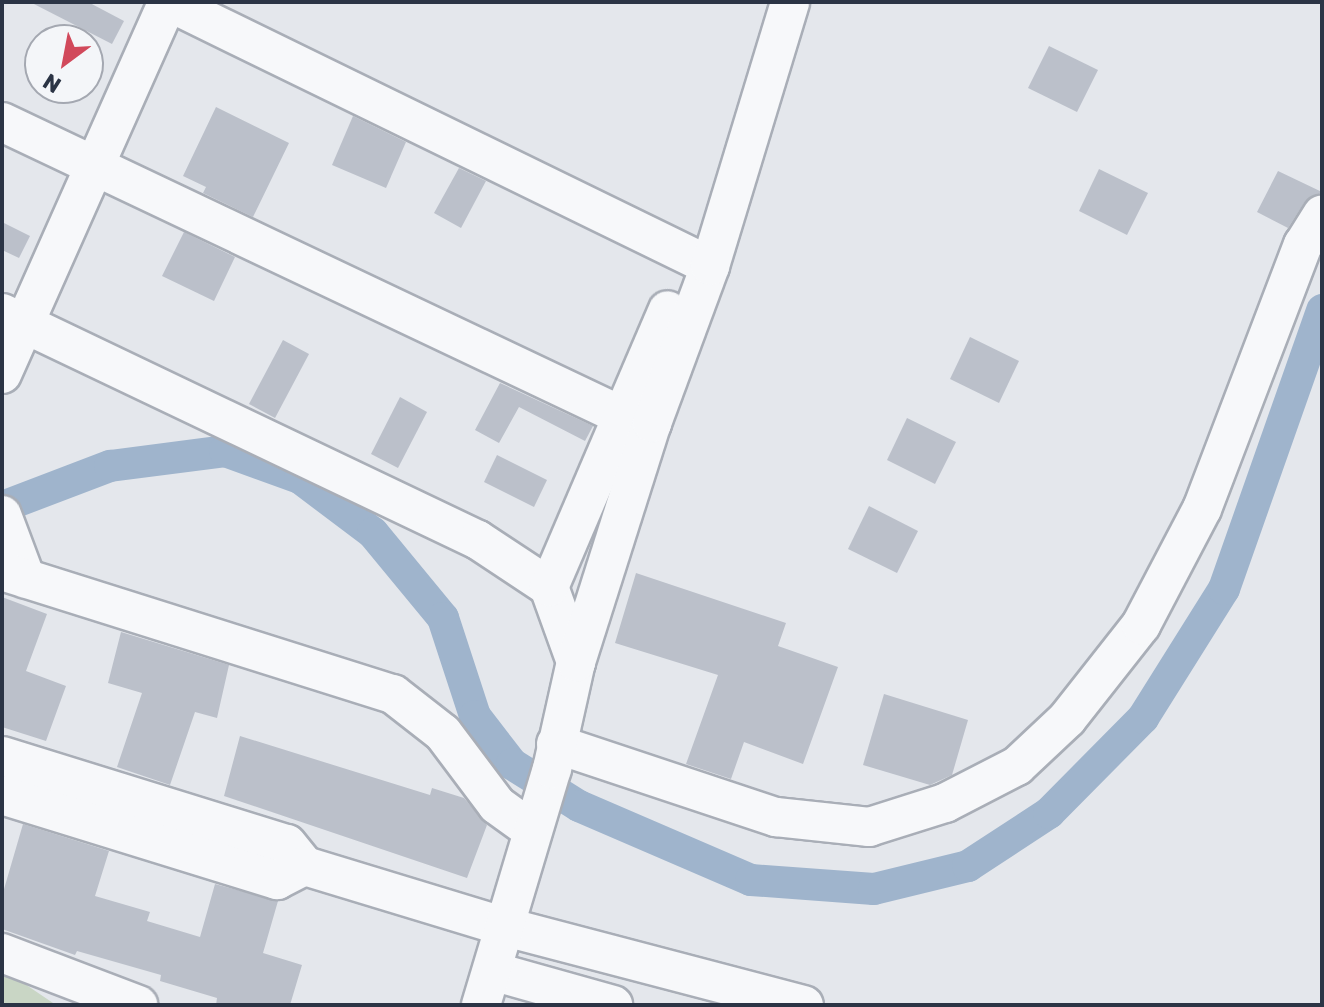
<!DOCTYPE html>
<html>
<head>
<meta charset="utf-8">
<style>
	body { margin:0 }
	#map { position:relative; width:1324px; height:1007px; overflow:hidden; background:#e4e7ec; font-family:Rubik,sans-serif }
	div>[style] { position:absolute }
	.green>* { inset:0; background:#c9d6c5 }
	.canal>* { height:32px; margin:-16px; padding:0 16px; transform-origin:16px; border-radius:16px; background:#9fb4cc }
	.building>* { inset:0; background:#bbc0ca }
	.roads { filter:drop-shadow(2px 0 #a9aeb7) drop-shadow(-2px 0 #a9aeb7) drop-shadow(0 2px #a9aeb7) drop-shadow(0 -2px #a9aeb7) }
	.minor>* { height:38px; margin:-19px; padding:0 19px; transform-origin:19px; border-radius:19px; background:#f7f8fa }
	span { translate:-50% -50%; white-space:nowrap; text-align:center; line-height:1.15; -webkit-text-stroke:6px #f4f6f9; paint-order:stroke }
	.frame { position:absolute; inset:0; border:4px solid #2b3445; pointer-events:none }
	.north { position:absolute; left:24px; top:24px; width:80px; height:80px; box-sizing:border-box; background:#f4f6f9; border:2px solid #a4a8b1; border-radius:50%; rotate:212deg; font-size:22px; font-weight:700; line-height:32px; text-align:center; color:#2b3445 }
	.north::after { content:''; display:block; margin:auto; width:28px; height:36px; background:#d1495b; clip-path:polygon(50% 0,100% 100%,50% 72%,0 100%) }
</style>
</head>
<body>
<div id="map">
	<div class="green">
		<div style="clip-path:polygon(2px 965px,13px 976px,56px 1005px,2px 1005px)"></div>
	</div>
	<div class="canal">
		<div style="left:2px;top:507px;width:116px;rotate:-20.8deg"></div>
		<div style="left:110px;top:466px;width:116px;rotate:-7.4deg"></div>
		<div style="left:225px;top:451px;width:80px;rotate:19.8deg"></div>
		<div style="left:300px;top:478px;width:91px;rotate:37deg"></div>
		<div style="left:373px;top:533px;width:110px;rotate:50.5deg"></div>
		<div style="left:443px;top:618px;width:103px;rotate:71.9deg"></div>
		<div style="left:475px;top:716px;width:61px;rotate:52.4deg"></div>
		<div style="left:512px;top:764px;width:79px;rotate:32.1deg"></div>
		<div style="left:579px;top:806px;width:187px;rotate:23.3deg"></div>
		<div style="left:751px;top:880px;width:123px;rotate:4.2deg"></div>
		<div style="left:874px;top:889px;width:97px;rotate:-13.7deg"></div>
		<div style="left:968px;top:866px;width:97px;rotate:-33.2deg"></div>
		<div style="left:1049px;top:813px;width:134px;rotate:-45.3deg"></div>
		<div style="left:1143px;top:718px;width:152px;rotate:-57.9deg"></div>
		<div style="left:1224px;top:589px;width:296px;rotate:-70.6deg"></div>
	</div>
	<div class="building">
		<div style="clip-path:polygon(30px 2px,88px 2px,124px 21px,112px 44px)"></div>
		<div style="clip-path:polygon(1049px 46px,1098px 70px,1077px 112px,1028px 88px)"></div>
		<div style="clip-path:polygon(216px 107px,289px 143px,253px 217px,203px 193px,206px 187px,183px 176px)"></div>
		<div style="clip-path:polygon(353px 116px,406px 142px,386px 188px,332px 165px)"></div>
		<div style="clip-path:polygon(459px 168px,486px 181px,461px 228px,434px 213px)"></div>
		<div style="clip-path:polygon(1099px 169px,1148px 193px,1127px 235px,1079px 211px)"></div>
		<div style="clip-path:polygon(1278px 171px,1322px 192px,1304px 203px,1288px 228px,1257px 212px)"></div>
		<div style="clip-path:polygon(2px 222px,30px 236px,19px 258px,2px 250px)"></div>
		<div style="clip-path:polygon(184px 232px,235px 257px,214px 301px,162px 276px)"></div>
		<div style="clip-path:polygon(970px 337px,1019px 361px,999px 403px,950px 379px)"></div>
		<div style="clip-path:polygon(283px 340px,309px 354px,275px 418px,249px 404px)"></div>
		<div style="clip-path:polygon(500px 383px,593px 426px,585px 441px,519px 407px,499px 443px,475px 430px)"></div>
		<div style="clip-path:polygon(400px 397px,427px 412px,398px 468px,371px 454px)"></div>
		<div style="clip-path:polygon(907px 418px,956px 442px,935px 484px,887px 460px)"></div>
		<div style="clip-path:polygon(497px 455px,547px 480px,534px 507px,484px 482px)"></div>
		<div style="clip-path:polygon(869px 506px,918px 531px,897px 573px,848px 549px)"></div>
		<div style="clip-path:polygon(636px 573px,786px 623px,778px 646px,838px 667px,803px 764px,744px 742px,731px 779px,686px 764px,718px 675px,615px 643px)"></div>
		<div style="clip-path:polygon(2px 597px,47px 614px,26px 671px,66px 686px,46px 741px,2px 727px)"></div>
		<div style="clip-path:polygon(121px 632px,229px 665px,217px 718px,195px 712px,170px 785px,117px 767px,142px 693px,108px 683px)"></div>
		<div style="clip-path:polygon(884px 694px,968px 720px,952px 775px,930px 785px,863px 765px)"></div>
		<div style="clip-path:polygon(240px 736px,430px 795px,432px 788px,464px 798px,487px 825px,467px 878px,224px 796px)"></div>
		<div style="clip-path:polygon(23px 824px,109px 851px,95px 896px,150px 912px,147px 921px,200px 937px,215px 884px,278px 901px,263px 953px,302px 965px,290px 1005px,216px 1005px,217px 998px,160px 981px,161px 975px,77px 951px,75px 955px,2px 929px,2px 896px)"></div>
	</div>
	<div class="roads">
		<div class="minor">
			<div style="left:169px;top:2px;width:602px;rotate:26.01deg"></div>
			<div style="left:2px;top:122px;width:686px;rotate:25.37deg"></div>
			<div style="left:622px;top:416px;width:31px;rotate:13deg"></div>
			<div style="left:2px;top:313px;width:527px;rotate:25.5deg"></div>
			<div style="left:478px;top:540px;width:85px;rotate:33.5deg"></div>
			<div style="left:549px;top:587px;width:80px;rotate:70.2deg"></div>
			<div style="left:2px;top:374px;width:407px;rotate:-66deg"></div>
			<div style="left:2px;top:515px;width:68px;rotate:69.4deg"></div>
			<div style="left:2px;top:571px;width:410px;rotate:17.5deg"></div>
			<div style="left:393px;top:694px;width:63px;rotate:38deg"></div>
			<div style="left:443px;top:733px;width:90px;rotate:53.1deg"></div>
			<div style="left:497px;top:805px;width:44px;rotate:35.8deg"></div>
			<div style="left:549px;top:587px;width:301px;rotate:-66.8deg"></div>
			<div style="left:556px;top:744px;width:232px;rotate:18.4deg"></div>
			<div style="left:776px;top:817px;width:94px;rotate:6.1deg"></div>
			<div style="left:869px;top:827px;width:80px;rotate:-17.5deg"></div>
			<div style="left:945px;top:803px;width:81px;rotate:-27.2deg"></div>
			<div style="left:1017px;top:766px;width:69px;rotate:-43.2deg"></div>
			<div style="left:1067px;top:719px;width:120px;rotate:-51.8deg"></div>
			<div style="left:1141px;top:625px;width:131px;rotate:-62.3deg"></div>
			<div style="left:1202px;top:509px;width:283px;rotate:-69.1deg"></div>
			<div style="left:1303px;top:245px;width:36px;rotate:-58deg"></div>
			<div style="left:2px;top:756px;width:298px;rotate:17.2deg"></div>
			<div style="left:287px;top:844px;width:28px;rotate:51deg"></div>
			<div style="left:305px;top:866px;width:210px;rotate:16.9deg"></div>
			<div style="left:506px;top:927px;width:308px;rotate:14.7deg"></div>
			<div style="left:2px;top:795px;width:288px;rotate:17.2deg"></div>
			<div style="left:277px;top:880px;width:31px;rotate:-27deg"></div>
			<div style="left:2px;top:953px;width:146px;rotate:20.9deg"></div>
			<div style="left:492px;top:971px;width:126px;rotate:15.7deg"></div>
			<div style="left:481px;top:1005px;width:246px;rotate:-73.3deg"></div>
			<div style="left:552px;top:769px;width:110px;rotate:-77.4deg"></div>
			<div style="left:576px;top:662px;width:251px;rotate:-72.4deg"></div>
			<div style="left:652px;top:423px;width:167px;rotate:-69.7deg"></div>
			<div style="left:710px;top:266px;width:276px;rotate:-73.1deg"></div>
		</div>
	</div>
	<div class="frame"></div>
	<div class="north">N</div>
</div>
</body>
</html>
